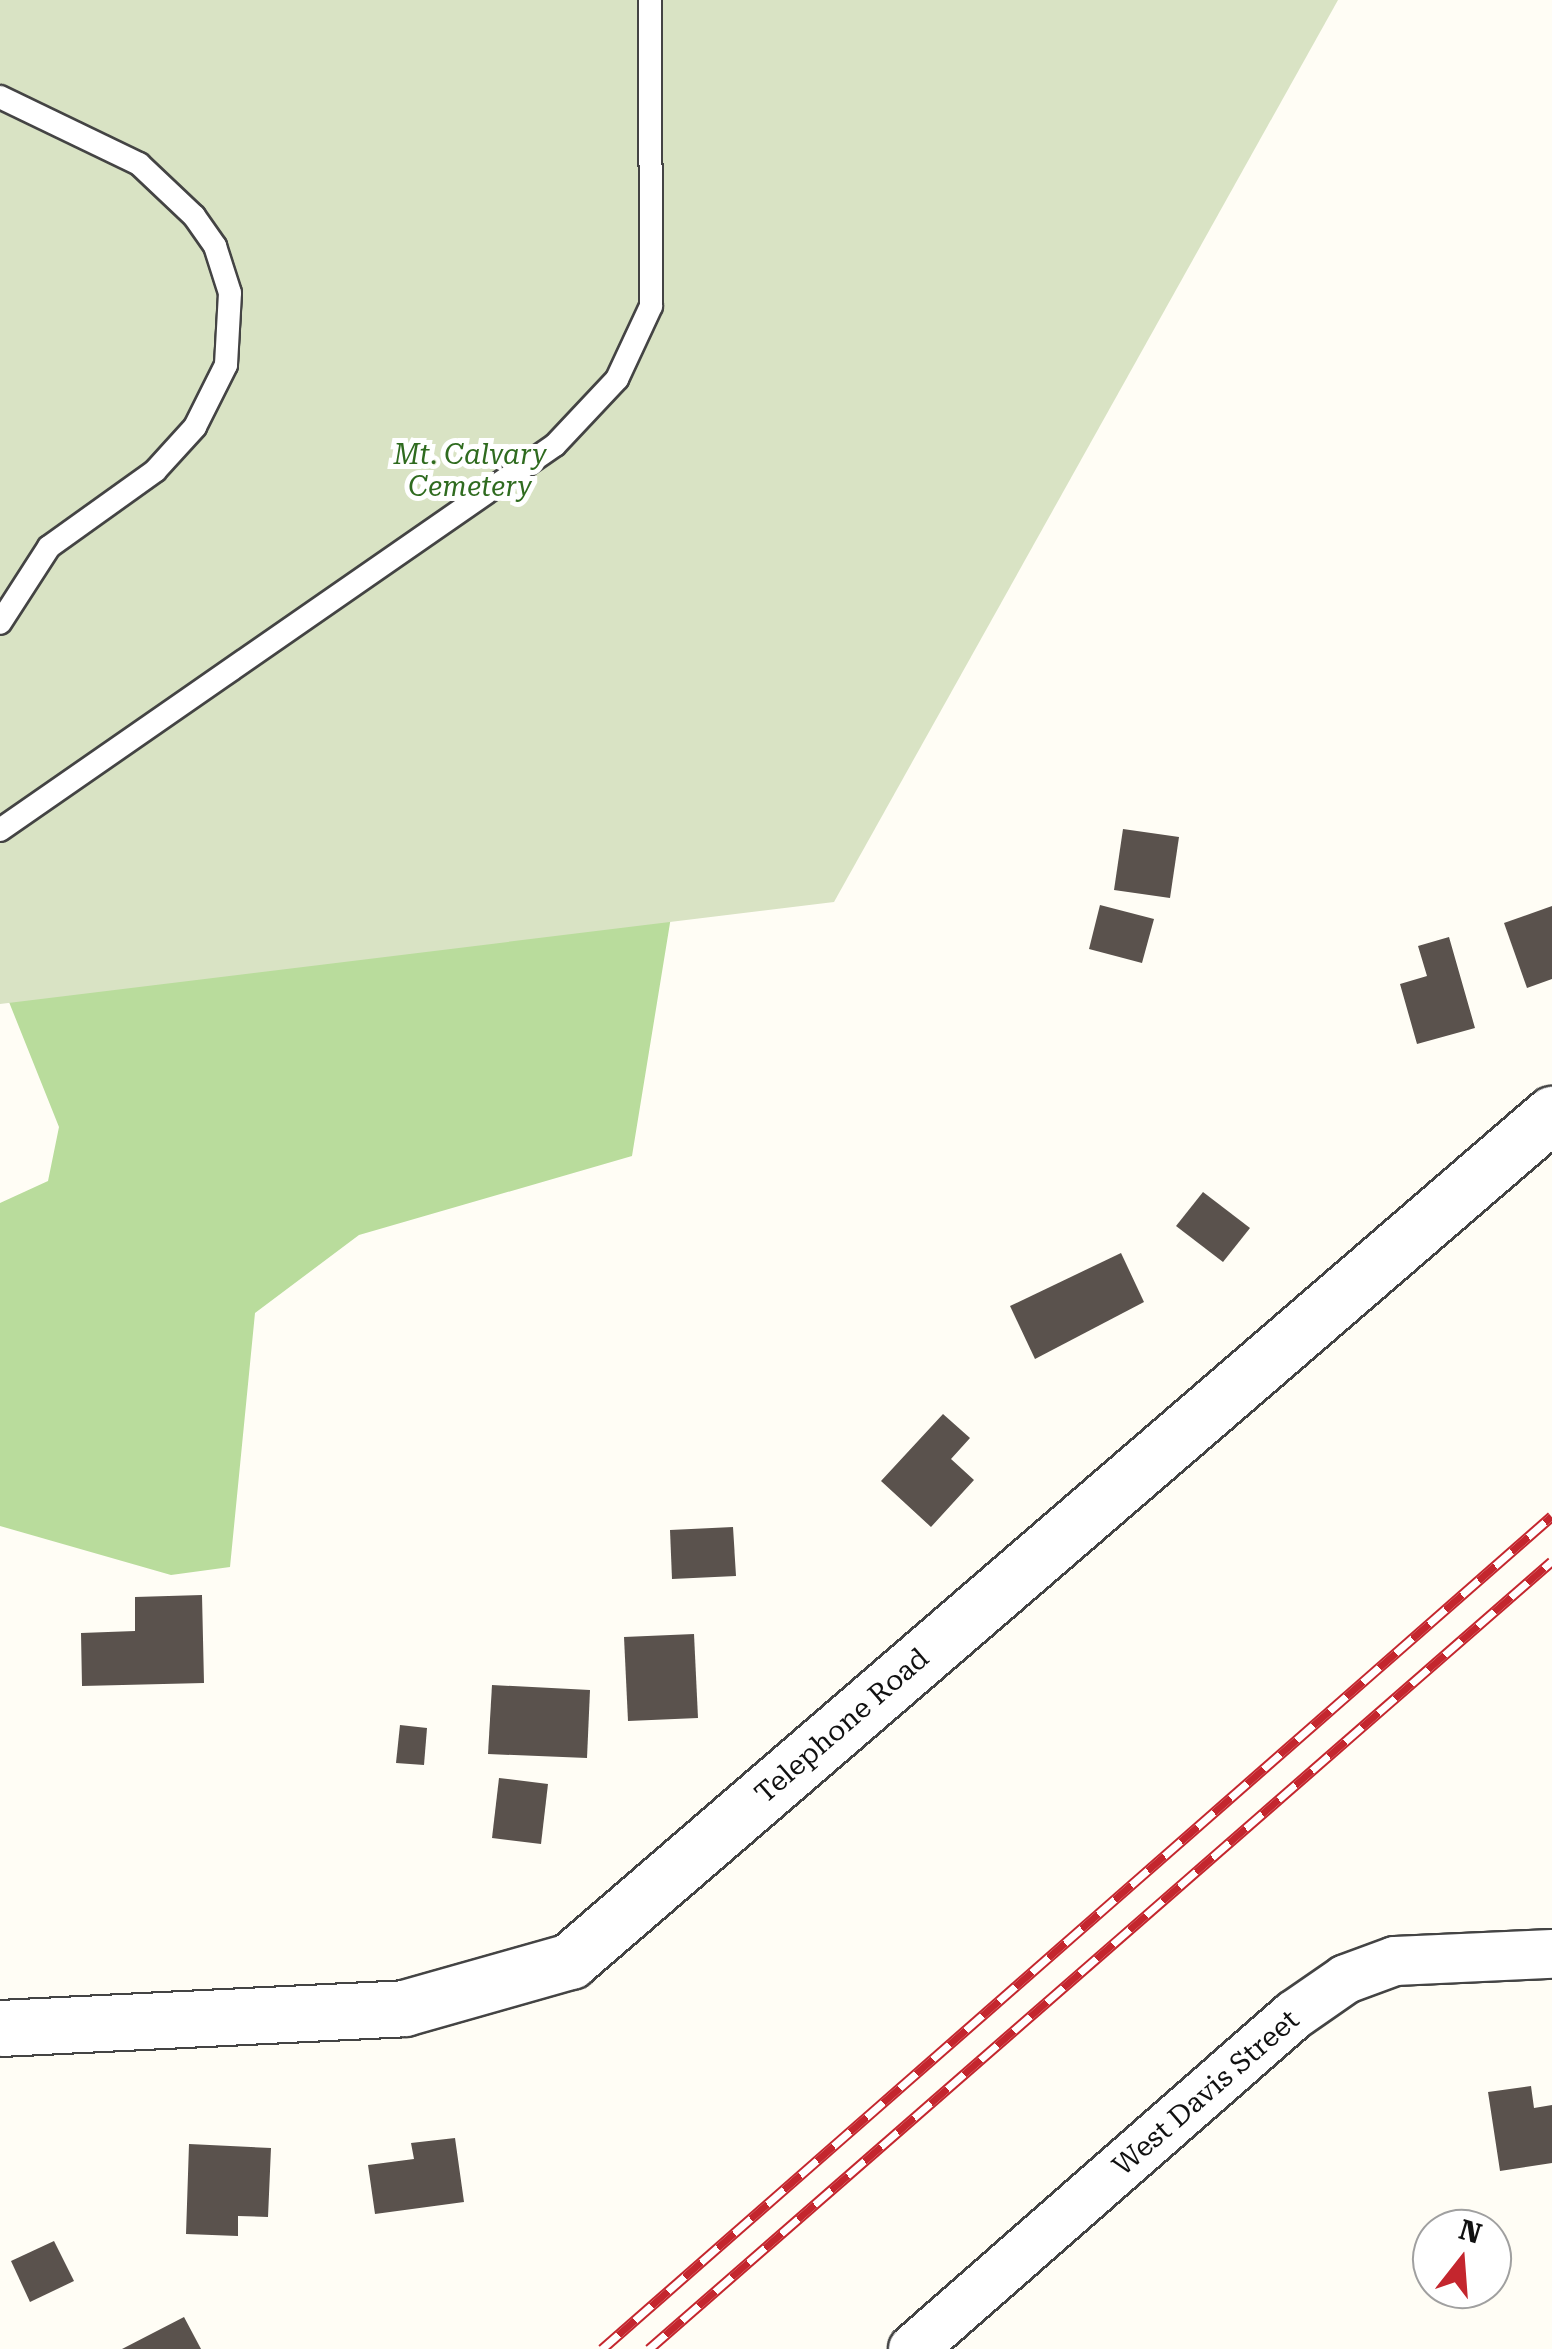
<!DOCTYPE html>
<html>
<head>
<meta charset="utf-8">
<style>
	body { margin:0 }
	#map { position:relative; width:1552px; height:2349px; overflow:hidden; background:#fffdf5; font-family:"Roboto Serif",serif }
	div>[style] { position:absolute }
	.forest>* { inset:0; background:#b9dc9c }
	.cemetery>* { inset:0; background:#d9e3c4 }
	.building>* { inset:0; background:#5a524d }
	.roads { filter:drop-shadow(2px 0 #444) drop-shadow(-2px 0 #444) drop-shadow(0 2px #444) drop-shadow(0 -2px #444) }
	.service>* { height:22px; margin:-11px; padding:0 11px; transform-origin:11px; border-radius:11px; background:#fff }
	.minor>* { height:48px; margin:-24px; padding:0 24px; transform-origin:24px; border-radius:24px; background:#fff }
	.tertiary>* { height:55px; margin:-27.5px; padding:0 27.5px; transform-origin:27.5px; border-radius:27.5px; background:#fff }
	.rail>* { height:11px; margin-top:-5.5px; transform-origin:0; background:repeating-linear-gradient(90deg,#fff 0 22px,#c4262e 0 44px); box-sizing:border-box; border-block:2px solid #c4262e }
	span { translate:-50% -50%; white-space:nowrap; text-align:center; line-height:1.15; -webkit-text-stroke:10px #fff; paint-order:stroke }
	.park-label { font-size:28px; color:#2f6b1f; font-style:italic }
	.street-label { font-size:28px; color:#111 }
	.north { position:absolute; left:1412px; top:2209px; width:100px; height:100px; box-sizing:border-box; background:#fff; border:2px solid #a0a0a0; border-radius:50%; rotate:17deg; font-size:28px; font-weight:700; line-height:40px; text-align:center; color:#111 }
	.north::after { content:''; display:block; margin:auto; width:35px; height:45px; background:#c4262e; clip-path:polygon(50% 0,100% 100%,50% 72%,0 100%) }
</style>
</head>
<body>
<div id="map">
	<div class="forest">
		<div style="clip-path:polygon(708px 690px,632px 1156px,359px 1235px,255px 1313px,230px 1567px,171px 1575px,0 1526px,0 1203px,48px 1181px,59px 1127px,9px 1002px)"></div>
	</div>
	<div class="cemetery">
		<div style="clip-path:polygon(0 0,1338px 0,834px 902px,0 1004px)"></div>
	</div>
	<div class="building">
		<div style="clip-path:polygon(1123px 829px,1179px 837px,1170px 898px,1114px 890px)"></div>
		<div style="clip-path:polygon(1100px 905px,1154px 919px,1142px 963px,1089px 949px)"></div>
		<div style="clip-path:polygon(1552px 906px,1552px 979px,1527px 988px,1504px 923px)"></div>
		<div style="clip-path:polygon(1449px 937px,1475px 1028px,1417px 1044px,1400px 984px,1427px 976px,1418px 946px)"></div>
		<div style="clip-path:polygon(1203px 1192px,1250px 1228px,1223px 1262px,1176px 1226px)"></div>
		<div style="clip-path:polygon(1121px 1253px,1144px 1302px,1035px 1359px,1010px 1306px)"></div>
		<div style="clip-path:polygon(943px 1414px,970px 1438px,951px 1459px,974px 1480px,931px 1527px,881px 1481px)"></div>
		<div style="clip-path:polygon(733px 1527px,736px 1576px,672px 1579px,670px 1530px)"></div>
		<div style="clip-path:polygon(202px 1595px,204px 1683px,82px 1686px,81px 1633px,135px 1631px,135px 1597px)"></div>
		<div style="clip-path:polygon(694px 1634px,698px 1718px,628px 1721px,624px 1637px)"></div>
		<div style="clip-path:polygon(492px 1685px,590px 1690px,587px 1758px,488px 1754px)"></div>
		<div style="clip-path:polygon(400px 1725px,427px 1728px,424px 1765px,396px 1763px)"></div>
		<div style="clip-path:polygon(499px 1778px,548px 1784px,541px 1844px,492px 1838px)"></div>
		<div style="clip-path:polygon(1531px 2086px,1534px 2108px,1552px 2105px,1552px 2163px,1500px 2171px,1488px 2092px)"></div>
		<div style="clip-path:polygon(455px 2138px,464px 2202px,375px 2214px,368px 2165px,414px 2159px,411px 2143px)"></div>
		<div style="clip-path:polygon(189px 2144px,271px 2148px,268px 2217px,238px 2216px,238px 2236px,186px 2234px)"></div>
		<div style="clip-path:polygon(54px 2241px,74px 2281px,30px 2302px,11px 2261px)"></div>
		<div style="clip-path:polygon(184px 2317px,201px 2349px,122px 2349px)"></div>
	</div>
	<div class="roads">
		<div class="service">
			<div style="left:0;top:97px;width:154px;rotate:25.7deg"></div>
			<div style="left:139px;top:164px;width:76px;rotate:43.4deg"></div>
			<div style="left:194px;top:216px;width:37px;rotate:55deg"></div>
			<div style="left:215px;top:246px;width:49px;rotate:72.3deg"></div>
			<div style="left:230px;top:293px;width:72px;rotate:93.2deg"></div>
			<div style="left:226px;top:365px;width:69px;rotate:116.6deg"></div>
			<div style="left:195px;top:427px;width:59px;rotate:132.3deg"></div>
			<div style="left:155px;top:471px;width:130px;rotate:144.4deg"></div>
			<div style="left:49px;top:547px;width:90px;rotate:122.8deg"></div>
			<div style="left:0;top:830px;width:675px;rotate:-34.75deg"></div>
			<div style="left:555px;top:445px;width:91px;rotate:-46.8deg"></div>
			<div style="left:617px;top:379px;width:81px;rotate:-65deg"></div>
			<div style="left:651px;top:306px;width:306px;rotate:-90.2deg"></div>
		</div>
		<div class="minor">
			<div style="left:913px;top:2349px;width:507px;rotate:-41.24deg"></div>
			<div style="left:1294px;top:2015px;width:63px;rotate:-34.7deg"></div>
			<div style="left:1346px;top:1979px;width:52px;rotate:-20.2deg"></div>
			<div style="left:1395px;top:1961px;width:157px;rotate:-2.6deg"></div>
		</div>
		<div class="tertiary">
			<div style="left:0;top:2028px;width:404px;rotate:-2.8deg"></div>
			<div style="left:404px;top:2008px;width:173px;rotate:-15.8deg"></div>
			<div style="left:570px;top:1961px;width:1297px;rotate:-40.78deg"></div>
		</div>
	</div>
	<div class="rail">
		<div style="left:602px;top:2349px;width:1263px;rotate:-41.25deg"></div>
		<div style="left:649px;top:2349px;width:1198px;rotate:-41.11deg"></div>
	</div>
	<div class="park-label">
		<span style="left:470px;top:471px">Mt. Calvary<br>Cemetery</span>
	</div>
	<div class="street-label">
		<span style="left:842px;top:1726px;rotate:-41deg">Telephone Road</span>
		<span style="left:1206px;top:2093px;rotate:-41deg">West Davis Street</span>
	</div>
	<div class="north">N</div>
</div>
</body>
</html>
